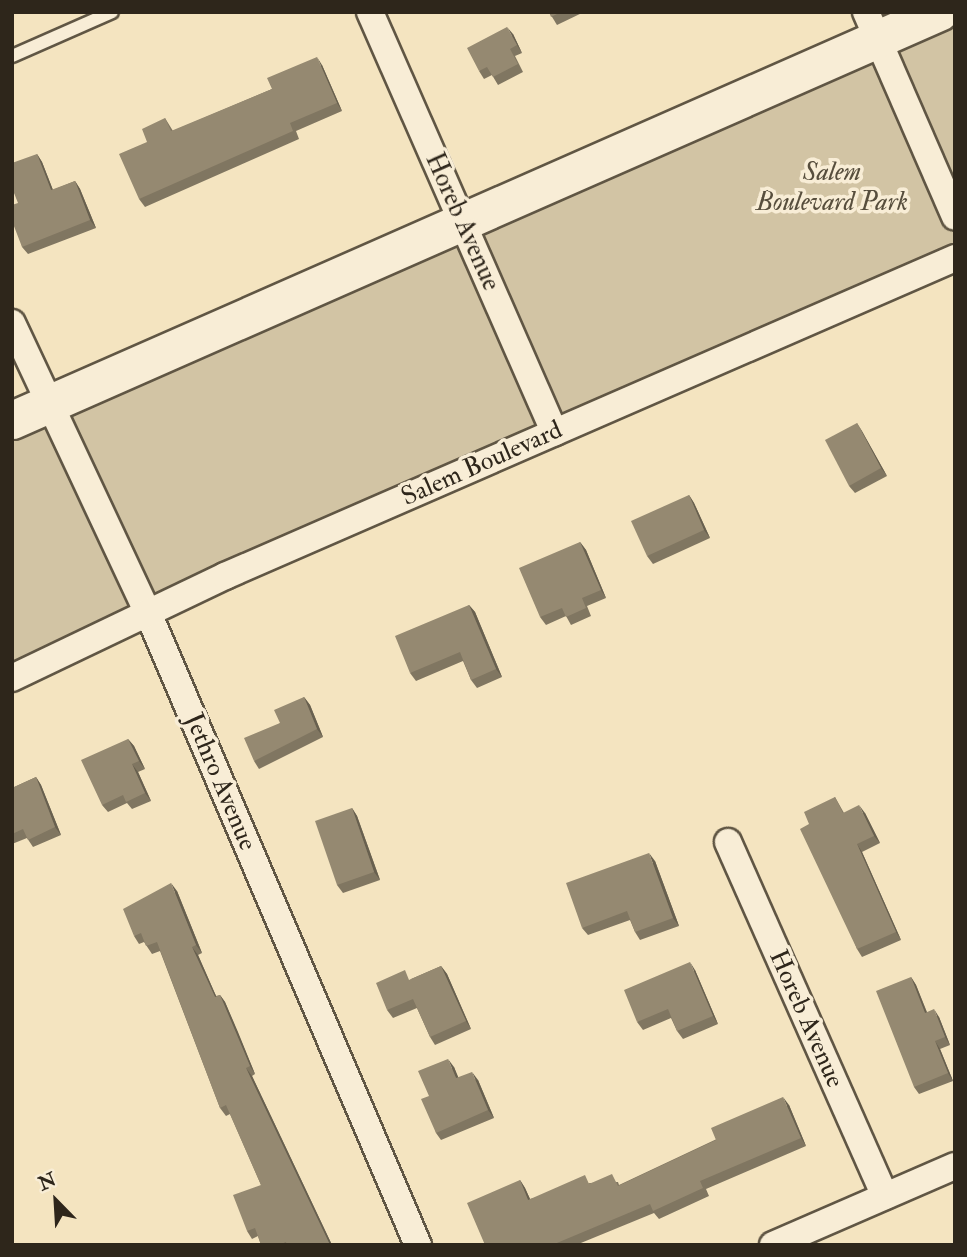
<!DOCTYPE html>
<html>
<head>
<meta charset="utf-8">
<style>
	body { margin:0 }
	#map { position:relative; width:967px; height:1257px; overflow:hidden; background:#f4e4c0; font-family:"IM FELL Double Pica",serif }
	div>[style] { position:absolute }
	.green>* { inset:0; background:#d2c4a4 }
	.roads { filter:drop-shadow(2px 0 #605644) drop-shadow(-2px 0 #605644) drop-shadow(0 2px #605644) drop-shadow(0 -2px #605644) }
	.lane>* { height:12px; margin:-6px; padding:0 6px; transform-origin:6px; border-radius:6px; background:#f8edd6 }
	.street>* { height:26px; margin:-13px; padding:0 13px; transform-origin:13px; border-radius:13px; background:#f8edd6 }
	.secondary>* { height:37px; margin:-18.5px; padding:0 18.5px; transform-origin:18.5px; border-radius:18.5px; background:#f8edd6 }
	.wall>* { inset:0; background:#807661 }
	.shaded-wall>* { inset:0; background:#68604f }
	.building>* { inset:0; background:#958971 }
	span { translate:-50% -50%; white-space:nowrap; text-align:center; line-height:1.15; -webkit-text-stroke:7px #f8edd6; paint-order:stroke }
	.park-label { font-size:26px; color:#574e3d; font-style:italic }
	.street-label { font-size:26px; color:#2e261b }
	.frame { position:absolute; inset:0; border:14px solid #2e261b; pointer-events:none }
	.north { position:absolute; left:21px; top:1166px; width:70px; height:70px; -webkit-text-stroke:5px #f8edd6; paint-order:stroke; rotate:336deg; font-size:19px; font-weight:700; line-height:28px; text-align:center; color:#2e261b }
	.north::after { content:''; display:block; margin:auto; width:24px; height:32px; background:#2e261b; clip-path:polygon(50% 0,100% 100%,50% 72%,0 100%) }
</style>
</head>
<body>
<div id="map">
	<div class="green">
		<div style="clip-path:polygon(955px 12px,955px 262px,12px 678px,12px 421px)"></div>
	</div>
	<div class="roads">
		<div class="lane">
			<div style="left:12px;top:56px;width:109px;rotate:-23.7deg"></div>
		</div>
		<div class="street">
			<div style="left:370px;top:12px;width:459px;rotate:66.3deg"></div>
			<div style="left:866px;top:12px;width:223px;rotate:66.5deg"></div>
			<div style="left:12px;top:323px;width:323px;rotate:64.9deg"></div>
			<div style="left:149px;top:615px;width:685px;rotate:66.88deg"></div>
			<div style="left:12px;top:678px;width:236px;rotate:-25.6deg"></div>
			<div style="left:225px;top:576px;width:796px;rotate:-23.54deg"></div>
			<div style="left:728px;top:842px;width:387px;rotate:66.1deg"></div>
			<div style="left:773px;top:1245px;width:198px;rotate:-23.5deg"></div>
		</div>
		<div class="secondary">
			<div style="left:12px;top:420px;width:1013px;rotate:-23.76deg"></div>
		</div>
	</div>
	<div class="wall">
		<div style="clip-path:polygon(549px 12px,584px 12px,557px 25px)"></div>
		<div style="clip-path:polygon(513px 34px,522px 53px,515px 56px,523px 72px,498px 85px,492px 75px,484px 79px,479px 71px)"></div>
		<div style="clip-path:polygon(322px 65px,342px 111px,296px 131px,299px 139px,145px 207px,139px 199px,165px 118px,173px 131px,272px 89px)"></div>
		<div style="clip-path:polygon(37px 154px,42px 162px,53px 190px,75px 181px,80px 189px,96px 228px,28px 254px,22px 247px,18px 203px)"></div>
		<div style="clip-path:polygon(857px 423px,887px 476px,855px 493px,849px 486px)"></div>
		<div style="clip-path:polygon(689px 495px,694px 503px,710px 538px,653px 564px,647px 556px)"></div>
		<div style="clip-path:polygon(580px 542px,586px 550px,606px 598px,587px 606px,591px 616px,571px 625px,566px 616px,546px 625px,540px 617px)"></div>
		<div style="clip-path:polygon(469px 605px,475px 612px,502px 677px,477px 688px,471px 680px,463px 661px,416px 681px,410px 673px)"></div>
		<div style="clip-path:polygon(304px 697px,310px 705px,323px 737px,259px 769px,254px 761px,280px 723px)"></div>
		<div style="clip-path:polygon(128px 739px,134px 746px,145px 769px,138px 772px,151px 801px,132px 809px,127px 803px,108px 812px,102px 805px)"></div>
		<div style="clip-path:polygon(36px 777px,41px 785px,61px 835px,33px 847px,27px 838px,12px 844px,12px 788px)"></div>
		<div style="clip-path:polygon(835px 797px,844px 813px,865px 813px,880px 843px,862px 852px,901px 940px,862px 957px,857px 949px,809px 824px)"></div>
		<div style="clip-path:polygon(352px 808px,357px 816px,380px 880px,343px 893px,337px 885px)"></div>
		<div style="clip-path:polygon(655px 861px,679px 926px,640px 940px,635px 932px,630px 920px,588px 935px,582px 928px)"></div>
		<div style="clip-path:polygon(177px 891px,202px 953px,198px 955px,216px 996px,220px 995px,225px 1002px,255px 1074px,252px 1076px,332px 1245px,261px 1245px,258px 1236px,252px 1239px,247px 1231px,261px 1185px,230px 1114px,226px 1116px,220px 1108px,160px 951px,152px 954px,144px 942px,139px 944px,134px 936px)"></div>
		<div style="clip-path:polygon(441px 966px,447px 974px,471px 1029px,435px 1045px,430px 1037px,417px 1008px,393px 1018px,387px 1010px,411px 979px)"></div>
		<div style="clip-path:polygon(695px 970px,718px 1024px,683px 1039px,677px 1031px,671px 1018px,643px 1030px,637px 1022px)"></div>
		<div style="clip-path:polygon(911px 977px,916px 985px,927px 1012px,939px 1017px,950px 1045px,940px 1049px,953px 1081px,919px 1094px,914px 1087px)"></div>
		<div style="clip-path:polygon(454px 1067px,458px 1078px,478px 1080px,494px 1118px,441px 1140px,436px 1133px,429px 1096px)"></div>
		<div style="clip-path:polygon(789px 1105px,806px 1146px,706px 1189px,709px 1196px,659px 1219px,654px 1213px,576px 1245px,485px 1245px,520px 1180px,525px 1188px,530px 1199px,590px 1183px,618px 1182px,619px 1185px)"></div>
	</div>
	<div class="shaded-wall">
		<div style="clip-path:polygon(507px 27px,513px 34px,522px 53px,517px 45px)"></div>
		<div style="clip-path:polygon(317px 57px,322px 65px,342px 111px,337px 103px)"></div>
		<div style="clip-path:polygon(37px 154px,42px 162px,56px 198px,51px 190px)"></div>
		<div style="clip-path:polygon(75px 181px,80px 189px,96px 228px,90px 220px)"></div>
		<div style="clip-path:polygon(857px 423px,862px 431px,887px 476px,881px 468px)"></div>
		<div style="clip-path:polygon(689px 495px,694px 503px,710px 538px,704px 530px)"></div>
		<div style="clip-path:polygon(580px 542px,586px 550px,606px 598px,601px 590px)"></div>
		<div style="clip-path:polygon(469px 605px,475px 612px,502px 677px,496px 669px)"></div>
		<div style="clip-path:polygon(304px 697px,310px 705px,323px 737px,317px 729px)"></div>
		<div style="clip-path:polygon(128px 739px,134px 746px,145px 769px,139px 761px)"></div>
		<div style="clip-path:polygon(132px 764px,138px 772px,151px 801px,145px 793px)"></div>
		<div style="clip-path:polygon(36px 777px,41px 785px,61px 835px,55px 827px)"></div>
		<div style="clip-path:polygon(859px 805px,865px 813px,880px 843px,874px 836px)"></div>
		<div style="clip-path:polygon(352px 808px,357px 816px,380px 880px,374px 872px)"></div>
		<div style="clip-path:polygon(857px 844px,862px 852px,901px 940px,896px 932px)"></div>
		<div style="clip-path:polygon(649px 853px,655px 861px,679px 926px,673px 918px)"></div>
		<div style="clip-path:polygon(171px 883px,177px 891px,202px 953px,196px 945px)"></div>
		<div style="clip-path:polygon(192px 947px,198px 955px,220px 1005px,215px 997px)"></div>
		<div style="clip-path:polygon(690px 962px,695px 970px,718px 1024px,713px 1016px)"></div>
		<div style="clip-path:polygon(441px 966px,447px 974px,471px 1029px,466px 1021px)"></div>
		<div style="clip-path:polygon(911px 977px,916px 985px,930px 1021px,925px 1013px)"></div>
		<div style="clip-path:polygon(220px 995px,225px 1002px,238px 1032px,255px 1074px,250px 1066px)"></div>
		<div style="clip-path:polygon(934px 1009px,939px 1017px,950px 1045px,945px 1037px)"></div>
		<div style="clip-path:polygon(935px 1041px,940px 1049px,953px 1081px,948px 1073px)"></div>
		<div style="clip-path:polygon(448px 1059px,454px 1067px,462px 1086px,456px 1078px)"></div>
		<div style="clip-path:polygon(246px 1068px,252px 1076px,332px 1245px,330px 1245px)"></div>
		<div style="clip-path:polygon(472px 1072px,478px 1080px,494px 1118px,488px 1110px)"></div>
		<div style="clip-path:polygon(783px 1097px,789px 1105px,806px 1146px,801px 1138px)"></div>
		<div style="clip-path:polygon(520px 1180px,525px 1188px,534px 1208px,528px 1200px)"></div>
	</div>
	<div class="building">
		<div style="clip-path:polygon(549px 12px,561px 12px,551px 17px)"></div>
		<div style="clip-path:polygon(507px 27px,517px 45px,510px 49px,518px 64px,493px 77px,487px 67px,479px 71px,467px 48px)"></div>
		<div style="clip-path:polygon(317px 57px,337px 103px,290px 123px,293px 131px,139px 199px,119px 154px,147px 142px,142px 129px,165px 118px,171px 131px,272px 89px,267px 78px)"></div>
		<div style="clip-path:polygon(37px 154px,51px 190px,75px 181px,90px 220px,22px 247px,12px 221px,12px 205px,18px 203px,12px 188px,12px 163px)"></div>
		<div style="clip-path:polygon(857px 423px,881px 468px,849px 486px,825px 440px)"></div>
		<div style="clip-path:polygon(689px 495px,704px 530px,647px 556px,631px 521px)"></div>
		<div style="clip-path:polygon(580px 542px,601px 590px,582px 598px,586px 608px,566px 617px,562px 608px,540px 617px,519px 568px)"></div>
		<div style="clip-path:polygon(469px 605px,496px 669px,471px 680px,460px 652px,410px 673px,395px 636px)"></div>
		<div style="clip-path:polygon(304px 697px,317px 729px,254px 761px,244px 738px,280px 723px,274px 710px)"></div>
		<div style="clip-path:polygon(128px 739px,139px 761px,132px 764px,145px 793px,126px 802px,123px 795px,102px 805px,81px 760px)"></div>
		<div style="clip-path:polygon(36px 777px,55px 827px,28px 840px,23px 829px,12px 834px,12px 788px)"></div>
		<div style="clip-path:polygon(835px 797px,843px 813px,859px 805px,874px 836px,857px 844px,896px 932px,857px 949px,800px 829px,809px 824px,804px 812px)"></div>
		<div style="clip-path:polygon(352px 808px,374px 872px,337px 885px,315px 821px)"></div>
		<div style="clip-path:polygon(649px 853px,673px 918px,635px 932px,627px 911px,582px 928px,566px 883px)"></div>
		<div style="clip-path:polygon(171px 883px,196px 945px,192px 947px,215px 997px,220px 995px,250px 1066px,246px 1068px,330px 1245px,287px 1245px,286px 1242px,278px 1245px,261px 1245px,255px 1228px,247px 1231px,233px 1195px,261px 1185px,226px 1105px,220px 1108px,157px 942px,146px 946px,141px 933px,134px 936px,123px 909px)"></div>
		<div style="clip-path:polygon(690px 962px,713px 1016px,677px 1031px,668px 1009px,637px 1022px,624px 990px)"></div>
		<div style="clip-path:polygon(441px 966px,466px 1021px,430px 1037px,413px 999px,387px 1010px,376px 983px,405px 970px,409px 980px)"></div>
		<div style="clip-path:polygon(911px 977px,925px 1013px,934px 1009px,945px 1037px,935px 1041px,948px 1073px,914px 1087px,876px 991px)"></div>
		<div style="clip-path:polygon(448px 1059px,456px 1078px,472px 1072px,488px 1110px,436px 1133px,421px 1099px,429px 1096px,418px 1071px)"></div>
		<div style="clip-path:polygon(783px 1097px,801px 1138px,700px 1181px,703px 1188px,653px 1211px,650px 1204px,552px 1245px,485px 1245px,467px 1203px,520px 1180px,528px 1200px,585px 1175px,589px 1184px,612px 1174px,618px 1186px,716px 1140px,711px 1128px)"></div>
	</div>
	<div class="park-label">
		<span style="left:832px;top:188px">Salem<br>Boulevard Park</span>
	</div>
	<div class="street-label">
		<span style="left:462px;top:222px;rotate:66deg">Horeb Avenue</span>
		<span style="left:482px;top:464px;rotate:-24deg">Salem Boulevard</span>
		<span style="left:220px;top:782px;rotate:67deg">Jethro Avenue</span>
		<span style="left:806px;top:1019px;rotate:66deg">Horeb Avenue</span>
	</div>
	<div class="frame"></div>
	<div class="north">N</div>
</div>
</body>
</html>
